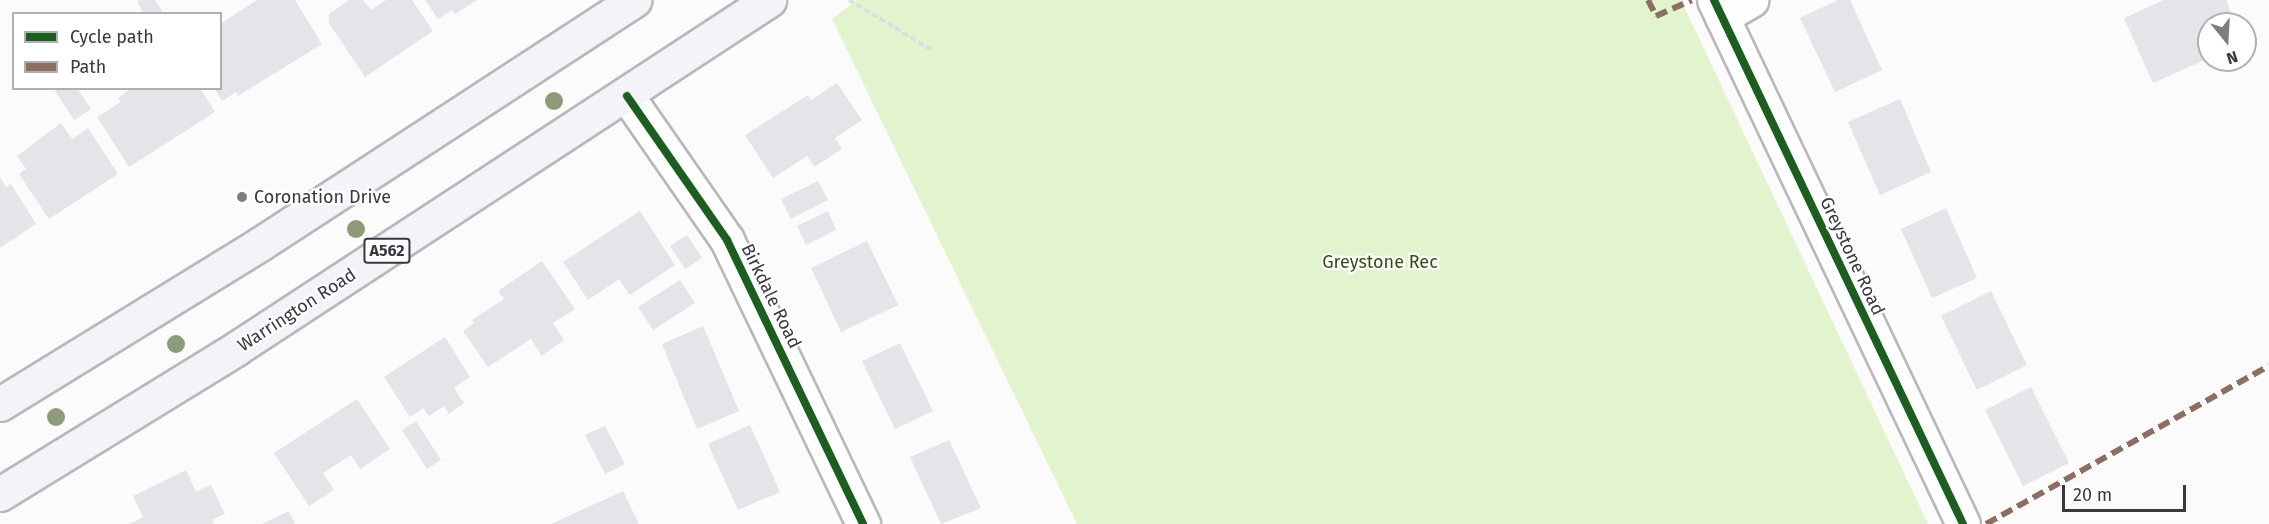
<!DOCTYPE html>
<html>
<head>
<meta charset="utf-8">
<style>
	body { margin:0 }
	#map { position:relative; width:2269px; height:524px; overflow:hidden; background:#fbfbfb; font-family:"Fira Sans",sans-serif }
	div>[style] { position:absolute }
	.green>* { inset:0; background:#e2f4ce }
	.building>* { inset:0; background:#e4e4e9 }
	.path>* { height:4px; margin-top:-2px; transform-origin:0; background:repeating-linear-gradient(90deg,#ddddde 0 6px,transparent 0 9px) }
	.roads { filter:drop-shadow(2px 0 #b8b8bc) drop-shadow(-2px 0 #b8b8bc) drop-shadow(0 2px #b8b8bc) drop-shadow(0 -2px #b8b8bc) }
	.street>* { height:33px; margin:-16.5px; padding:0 16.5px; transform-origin:16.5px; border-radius:16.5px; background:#fefefe }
	.secondary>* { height:33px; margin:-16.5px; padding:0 16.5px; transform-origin:16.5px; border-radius:16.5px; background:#fefefe }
	.primary>* { height:33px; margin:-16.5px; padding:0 16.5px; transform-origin:16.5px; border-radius:16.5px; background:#f4f3f8 }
	.quiet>* { height:6px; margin-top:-3px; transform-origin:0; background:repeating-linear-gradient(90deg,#8d6e63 0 12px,transparent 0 18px) }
	.cycleway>* { height:8px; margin:-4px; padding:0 4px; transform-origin:4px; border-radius:4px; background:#1b5e20 }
	.trees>* { width:18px; height:18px; margin:-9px; border-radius:50%; background:#8e9b7a }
	.dots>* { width:16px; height:16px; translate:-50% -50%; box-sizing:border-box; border:3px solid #fff; border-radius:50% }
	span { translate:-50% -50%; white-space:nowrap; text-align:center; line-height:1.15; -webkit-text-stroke:4.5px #fff; paint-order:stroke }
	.shield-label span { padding:2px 4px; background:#fff; border:2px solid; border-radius:4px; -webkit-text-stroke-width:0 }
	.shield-label { font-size:16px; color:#393742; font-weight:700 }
	.poi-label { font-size:18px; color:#393742 }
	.left { translate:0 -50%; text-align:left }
	.street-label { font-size:18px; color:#393742 }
	.park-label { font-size:18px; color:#354d10 }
	.legend { position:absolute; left:12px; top:12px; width:210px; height:78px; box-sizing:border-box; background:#fff; border:2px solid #b0afb3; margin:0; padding:8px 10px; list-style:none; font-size:18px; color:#393742 }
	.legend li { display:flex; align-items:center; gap:12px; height:30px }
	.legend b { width:30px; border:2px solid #b0afb3 }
	.north { position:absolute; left:2197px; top:12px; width:60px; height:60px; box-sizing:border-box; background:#fff; border:2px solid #b0afb3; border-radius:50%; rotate:162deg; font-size:16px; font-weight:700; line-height:24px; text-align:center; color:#393742 }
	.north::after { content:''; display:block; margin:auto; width:21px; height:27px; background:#7d7c83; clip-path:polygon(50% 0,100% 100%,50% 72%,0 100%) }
	.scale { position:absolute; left:2062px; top:485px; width:124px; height:27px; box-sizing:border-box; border:3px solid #393742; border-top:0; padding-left:8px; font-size:18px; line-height:21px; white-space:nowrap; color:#393742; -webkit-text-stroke:4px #fff; paint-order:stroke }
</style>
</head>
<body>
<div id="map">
	<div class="green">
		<div style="clip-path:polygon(857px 0,1681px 0,1928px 524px,1077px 524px,832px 19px)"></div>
	</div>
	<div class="building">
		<div style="clip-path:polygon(140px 0,155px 0,164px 14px,144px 14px,137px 2px)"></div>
		<div style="clip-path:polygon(257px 0,295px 0,322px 44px,238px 96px,236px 92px,222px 101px,214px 88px,220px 88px,220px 24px)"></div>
		<div style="clip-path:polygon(349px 0,363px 0,371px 10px,386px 0,412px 0,433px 31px,365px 77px,329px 23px,329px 14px)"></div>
		<div style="clip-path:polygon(425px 0,477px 0,455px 14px,452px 10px,438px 19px)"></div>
		<div style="clip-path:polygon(1838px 0,1850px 0,1882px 70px,1835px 92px,1800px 18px)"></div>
		<div style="clip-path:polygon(2164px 0,2226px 0,2236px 24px,2209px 24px,2209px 58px,2153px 83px,2124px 18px)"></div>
		<div style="clip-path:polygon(837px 83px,862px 120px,835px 138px,842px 149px,814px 167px,807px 156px,773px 178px,745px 135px,808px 95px,811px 100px)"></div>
		<div style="clip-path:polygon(53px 88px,77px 88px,91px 109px,74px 120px)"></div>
		<div style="clip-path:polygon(132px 88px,200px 88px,215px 112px,129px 167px,97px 117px,121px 102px,118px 98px)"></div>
		<div style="clip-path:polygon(1900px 99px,1931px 172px,1880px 195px,1848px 122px)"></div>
		<div style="clip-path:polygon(61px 123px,72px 139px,88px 128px,118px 174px,49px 219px,19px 174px,26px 169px,17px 156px)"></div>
		<div style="clip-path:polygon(0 177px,6px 187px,11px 184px,36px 224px,0 248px)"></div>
		<div style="clip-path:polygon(818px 181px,828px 200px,791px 219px,781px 199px)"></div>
		<div style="clip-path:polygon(1946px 208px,1977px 278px,1932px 298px,1901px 229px)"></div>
		<div style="clip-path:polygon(640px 211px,675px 265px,630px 295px,619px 279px,588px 300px,563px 262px)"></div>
		<div style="clip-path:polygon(828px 211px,836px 230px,806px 245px,797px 226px)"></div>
		<div style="clip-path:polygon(687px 235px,702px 258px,685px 269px,670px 246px)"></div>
		<div style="clip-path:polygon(867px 241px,898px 305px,841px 332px,811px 268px)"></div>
		<div style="clip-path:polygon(542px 261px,575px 309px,553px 323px,564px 340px,542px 356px,531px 339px,488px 367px,463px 331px,474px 323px,472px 320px,504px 299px,498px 291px)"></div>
		<div style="clip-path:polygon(680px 280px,695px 303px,653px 330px,638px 307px)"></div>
		<div style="clip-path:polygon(1991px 291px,2027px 365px,1977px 390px,1941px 316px)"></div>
		<div style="clip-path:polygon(703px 326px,739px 411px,697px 429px,662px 344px)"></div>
		<div style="clip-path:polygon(445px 337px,470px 377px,454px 388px,464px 403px,449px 414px,444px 406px,429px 416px,423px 408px,410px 417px,384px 377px)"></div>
		<div style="clip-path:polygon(900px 343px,933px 411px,895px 429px,862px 361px)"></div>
		<div style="clip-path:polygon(2031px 387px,2069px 463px,2023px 486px,1985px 410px)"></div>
		<div style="clip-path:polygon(357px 399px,390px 449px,360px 469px,351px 455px,323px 473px,334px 490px,309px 506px,274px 453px)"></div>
		<div style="clip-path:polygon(416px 421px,441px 460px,427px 469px,402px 430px)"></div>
		<div style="clip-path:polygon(750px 425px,780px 492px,738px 510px,708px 444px)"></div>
		<div style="clip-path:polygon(605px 426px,625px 464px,605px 474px,585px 435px)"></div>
		<div style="clip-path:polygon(949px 440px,981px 508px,941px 524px,910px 457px)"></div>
		<div style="clip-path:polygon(186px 470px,196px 492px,211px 485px,225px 514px,212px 520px,214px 524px,129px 524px,143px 517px,133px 496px)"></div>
		<div style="clip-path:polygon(623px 491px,639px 524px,551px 524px)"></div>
		<div style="clip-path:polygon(289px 511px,295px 524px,262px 524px)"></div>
	</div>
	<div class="path">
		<div style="left:849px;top:0;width:97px;rotate:31.1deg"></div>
	</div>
	<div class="roads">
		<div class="street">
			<div style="left:1722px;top:17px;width:34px;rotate:-30deg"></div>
			<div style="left:627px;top:96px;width:175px;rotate:55.2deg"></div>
			<div style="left:727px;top:240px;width:315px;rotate:64.4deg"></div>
		</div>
		<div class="secondary">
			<div style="left:1714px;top:0;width:580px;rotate:64.58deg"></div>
		</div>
		<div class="primary">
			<div style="left:0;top:404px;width:305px;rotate:-31.6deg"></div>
			<div style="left:260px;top:244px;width:447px;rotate:-33.1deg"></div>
			<div style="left:0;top:494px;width:278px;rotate:-31.6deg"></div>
			<div style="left:237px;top:348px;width:636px;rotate:-33.19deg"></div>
		</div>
	</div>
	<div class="quiet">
		<div style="left:1648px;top:0;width:18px;rotate:63deg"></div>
		<div style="left:1656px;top:16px;width:39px;rotate:-24deg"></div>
		<div style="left:1986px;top:524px;width:324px;rotate:-29.2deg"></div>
	</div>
	<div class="cycleway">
		<div style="left:1714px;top:0;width:580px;rotate:64.58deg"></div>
		<div style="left:627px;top:96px;width:175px;rotate:55.2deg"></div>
		<div style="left:727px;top:240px;width:315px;rotate:64.4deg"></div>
	</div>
	<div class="trees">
		<div style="left:554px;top:101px"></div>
		<div style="left:356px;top:229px"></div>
		<div style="left:176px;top:344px"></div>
		<div style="left:56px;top:417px"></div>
	</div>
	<div class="dots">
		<div style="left:242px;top:197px;background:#7d7c83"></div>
	</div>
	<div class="shield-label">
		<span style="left:387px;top:251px">A562</span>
	</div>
	<div class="poi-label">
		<span class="left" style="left:254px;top:197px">Coronation Drive</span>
	</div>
	<div class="street-label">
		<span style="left:1852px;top:256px;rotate:65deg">Greystone Road</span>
		<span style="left:771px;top:296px;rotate:64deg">Birkdale Road</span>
		<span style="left:297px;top:310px;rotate:-33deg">Warrington Road</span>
	</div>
	<div class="park-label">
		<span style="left:1380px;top:262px">Greystone Rec</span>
	</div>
	<ul class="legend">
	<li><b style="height:8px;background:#1b5e20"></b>Cycle path</li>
	<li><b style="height:8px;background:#8d6e63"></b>Path</li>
	</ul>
	<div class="north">N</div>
	<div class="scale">20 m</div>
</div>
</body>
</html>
